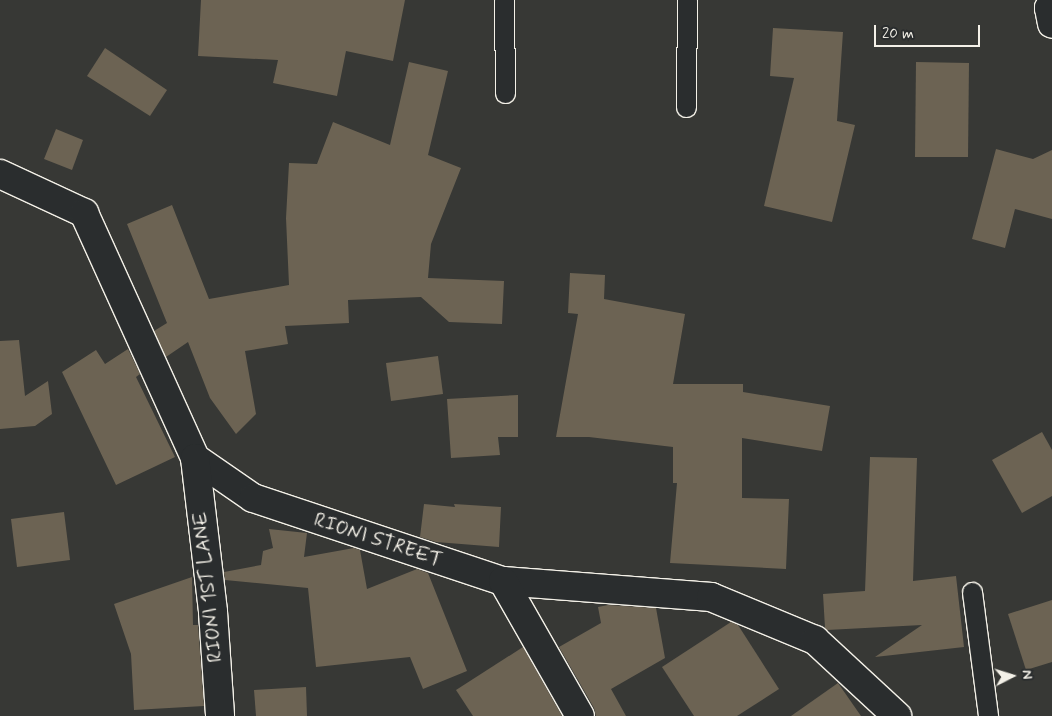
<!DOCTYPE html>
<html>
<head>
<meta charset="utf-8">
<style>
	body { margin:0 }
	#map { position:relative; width:1052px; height:716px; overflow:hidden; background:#373835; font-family:Mynerve,sans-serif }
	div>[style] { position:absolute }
	.building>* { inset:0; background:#6c6353 }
	.roads { filter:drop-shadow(1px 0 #f4f1e8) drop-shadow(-1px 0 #f4f1e8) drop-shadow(0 1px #f4f1e8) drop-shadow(0 -1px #f4f1e8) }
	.lane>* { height:19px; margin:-9.5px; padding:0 9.5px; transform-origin:9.5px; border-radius:9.5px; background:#2a2d2e }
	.street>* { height:28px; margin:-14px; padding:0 14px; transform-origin:14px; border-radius:14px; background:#2a2d2e }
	span { translate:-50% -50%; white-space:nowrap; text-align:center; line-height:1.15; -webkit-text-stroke:4px #2a2d2e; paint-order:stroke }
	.street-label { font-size:20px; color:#f4f1e8 }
	.north { position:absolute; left:987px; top:651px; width:50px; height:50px; -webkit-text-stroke:4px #2a2d2e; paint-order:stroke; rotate:85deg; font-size:14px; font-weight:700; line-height:20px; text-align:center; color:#f4f1e8 }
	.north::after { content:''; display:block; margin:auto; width:18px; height:22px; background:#f4f1e8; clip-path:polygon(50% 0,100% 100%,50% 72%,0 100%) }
	.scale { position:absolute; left:874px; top:25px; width:106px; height:22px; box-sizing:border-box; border:2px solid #f4f1e8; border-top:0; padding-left:6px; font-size:15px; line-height:18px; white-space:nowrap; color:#f4f1e8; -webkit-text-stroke:4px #2a2d2e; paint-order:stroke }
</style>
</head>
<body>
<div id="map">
	<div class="building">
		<div style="clip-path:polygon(201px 0,405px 0,393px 61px,346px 51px,337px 96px,273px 83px,278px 60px,198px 56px)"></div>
		<div style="clip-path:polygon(773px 28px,843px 32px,837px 121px,855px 125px,832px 222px,764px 206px,794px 78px,770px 76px)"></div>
		<div style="clip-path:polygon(105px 48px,167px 90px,150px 116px,87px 76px)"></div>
		<div style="clip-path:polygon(409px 62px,448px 71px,428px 155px,461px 168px,431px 244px,428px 278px,504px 281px,502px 324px,449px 322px,421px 297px,348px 300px,349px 323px,285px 326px,288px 344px,245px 351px,256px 414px,236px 434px,210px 398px,188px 342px,166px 357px,154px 331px,167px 323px,127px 224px,172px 205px,209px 299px,289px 285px,286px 218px,289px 163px,317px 164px,333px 122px,390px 145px)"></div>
		<div style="clip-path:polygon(916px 62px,969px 63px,968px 157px,915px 157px)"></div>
		<div style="clip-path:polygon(56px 129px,83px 140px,72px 170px,44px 159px)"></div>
		<div style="clip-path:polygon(996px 149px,1033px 159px,1052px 150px,1052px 219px,1015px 209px,1005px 248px,972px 239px)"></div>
		<div style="clip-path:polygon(570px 273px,605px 275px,604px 299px,685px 314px,673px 384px,743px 384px,743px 392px,830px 406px,822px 451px,742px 438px,742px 498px,789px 499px,786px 569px,670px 563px,677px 483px,673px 483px,673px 447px,589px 437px,556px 437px,578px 314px,568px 313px)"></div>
		<div style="clip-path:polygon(19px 340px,25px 396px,48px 381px,52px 414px,35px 426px,0 429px,0 341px)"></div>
		<div style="clip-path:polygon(128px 349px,140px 374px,136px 377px,175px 457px,116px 485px,62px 372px,96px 350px,105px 364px)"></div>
		<div style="clip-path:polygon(438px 356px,443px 394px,391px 401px,386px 363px)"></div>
		<div style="clip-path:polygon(518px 395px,518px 437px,498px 437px,500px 455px,451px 458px,447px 399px)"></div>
		<div style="clip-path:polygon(1042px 432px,1052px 450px,1052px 496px,1022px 513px,992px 460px)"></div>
		<div style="clip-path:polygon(870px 457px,917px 458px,913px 581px,956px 576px,964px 647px,875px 657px,922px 625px,827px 630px,825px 628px,823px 594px,865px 591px)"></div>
		<div style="clip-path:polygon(424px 504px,455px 507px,454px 504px,501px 507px,499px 547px,436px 542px,420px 537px)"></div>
		<div style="clip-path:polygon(64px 512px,70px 560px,17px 567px,11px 519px)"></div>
		<div style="clip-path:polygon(269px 529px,307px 533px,304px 557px,354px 548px,360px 550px,367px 589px,417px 569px,428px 573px,467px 671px,423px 689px,410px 657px,316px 667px,308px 588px,225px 580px,224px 572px,261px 565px,263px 551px,273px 548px)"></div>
		<div style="clip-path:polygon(192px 577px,193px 625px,198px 625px,204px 706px,134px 710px,131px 654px,114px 604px)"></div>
		<div style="clip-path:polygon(1052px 600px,1052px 662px,1026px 670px,1008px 614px)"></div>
		<div style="clip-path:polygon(608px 605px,656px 608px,665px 658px,611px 689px,626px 716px,596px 716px,594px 708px,559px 647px,601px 623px,598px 607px)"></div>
		<div style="clip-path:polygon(731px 622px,738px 625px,779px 689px,737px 716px,694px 716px,662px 667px)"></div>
		<div style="clip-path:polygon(523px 647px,562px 716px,473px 716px,456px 690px)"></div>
		<div style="clip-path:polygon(838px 683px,861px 716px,791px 716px)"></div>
		<div style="clip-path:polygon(306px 687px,307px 716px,256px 716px,254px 690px)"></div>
	</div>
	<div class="roads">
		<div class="lane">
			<div style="left:504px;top:0;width:93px;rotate:89.4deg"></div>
			<div style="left:686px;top:107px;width:107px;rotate:-89.5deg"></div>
			<div style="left:972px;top:592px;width:125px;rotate:82.6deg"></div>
		</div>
		<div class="street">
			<div style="left:1052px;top:8px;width:3px;rotate:180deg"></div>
			<div style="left:1049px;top:8px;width:16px;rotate:79deg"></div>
			<div style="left:0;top:174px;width:93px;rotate:24.9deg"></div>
			<div style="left:84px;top:213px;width:269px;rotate:65.6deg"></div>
			<div style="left:195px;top:458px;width:70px;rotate:34.6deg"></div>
			<div style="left:253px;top:498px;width:263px;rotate:18.4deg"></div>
			<div style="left:503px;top:581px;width:209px;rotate:4.4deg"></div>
			<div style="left:711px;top:597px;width:113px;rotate:22.5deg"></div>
			<div style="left:815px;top:640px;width:112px;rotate:42.8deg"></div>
			<div style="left:195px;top:458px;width:155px;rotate:83.3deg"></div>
			<div style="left:213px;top:612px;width:104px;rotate:86.1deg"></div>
			<div style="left:503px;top:581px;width:155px;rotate:60.3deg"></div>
		</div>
	</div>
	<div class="street-label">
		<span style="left:378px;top:540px;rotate:18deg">RIONI STREET</span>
		<span style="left:208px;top:587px;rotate:-96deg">RIONI 1ST LANE</span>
	</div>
	<div class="north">N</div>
	<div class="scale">20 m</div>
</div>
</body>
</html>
